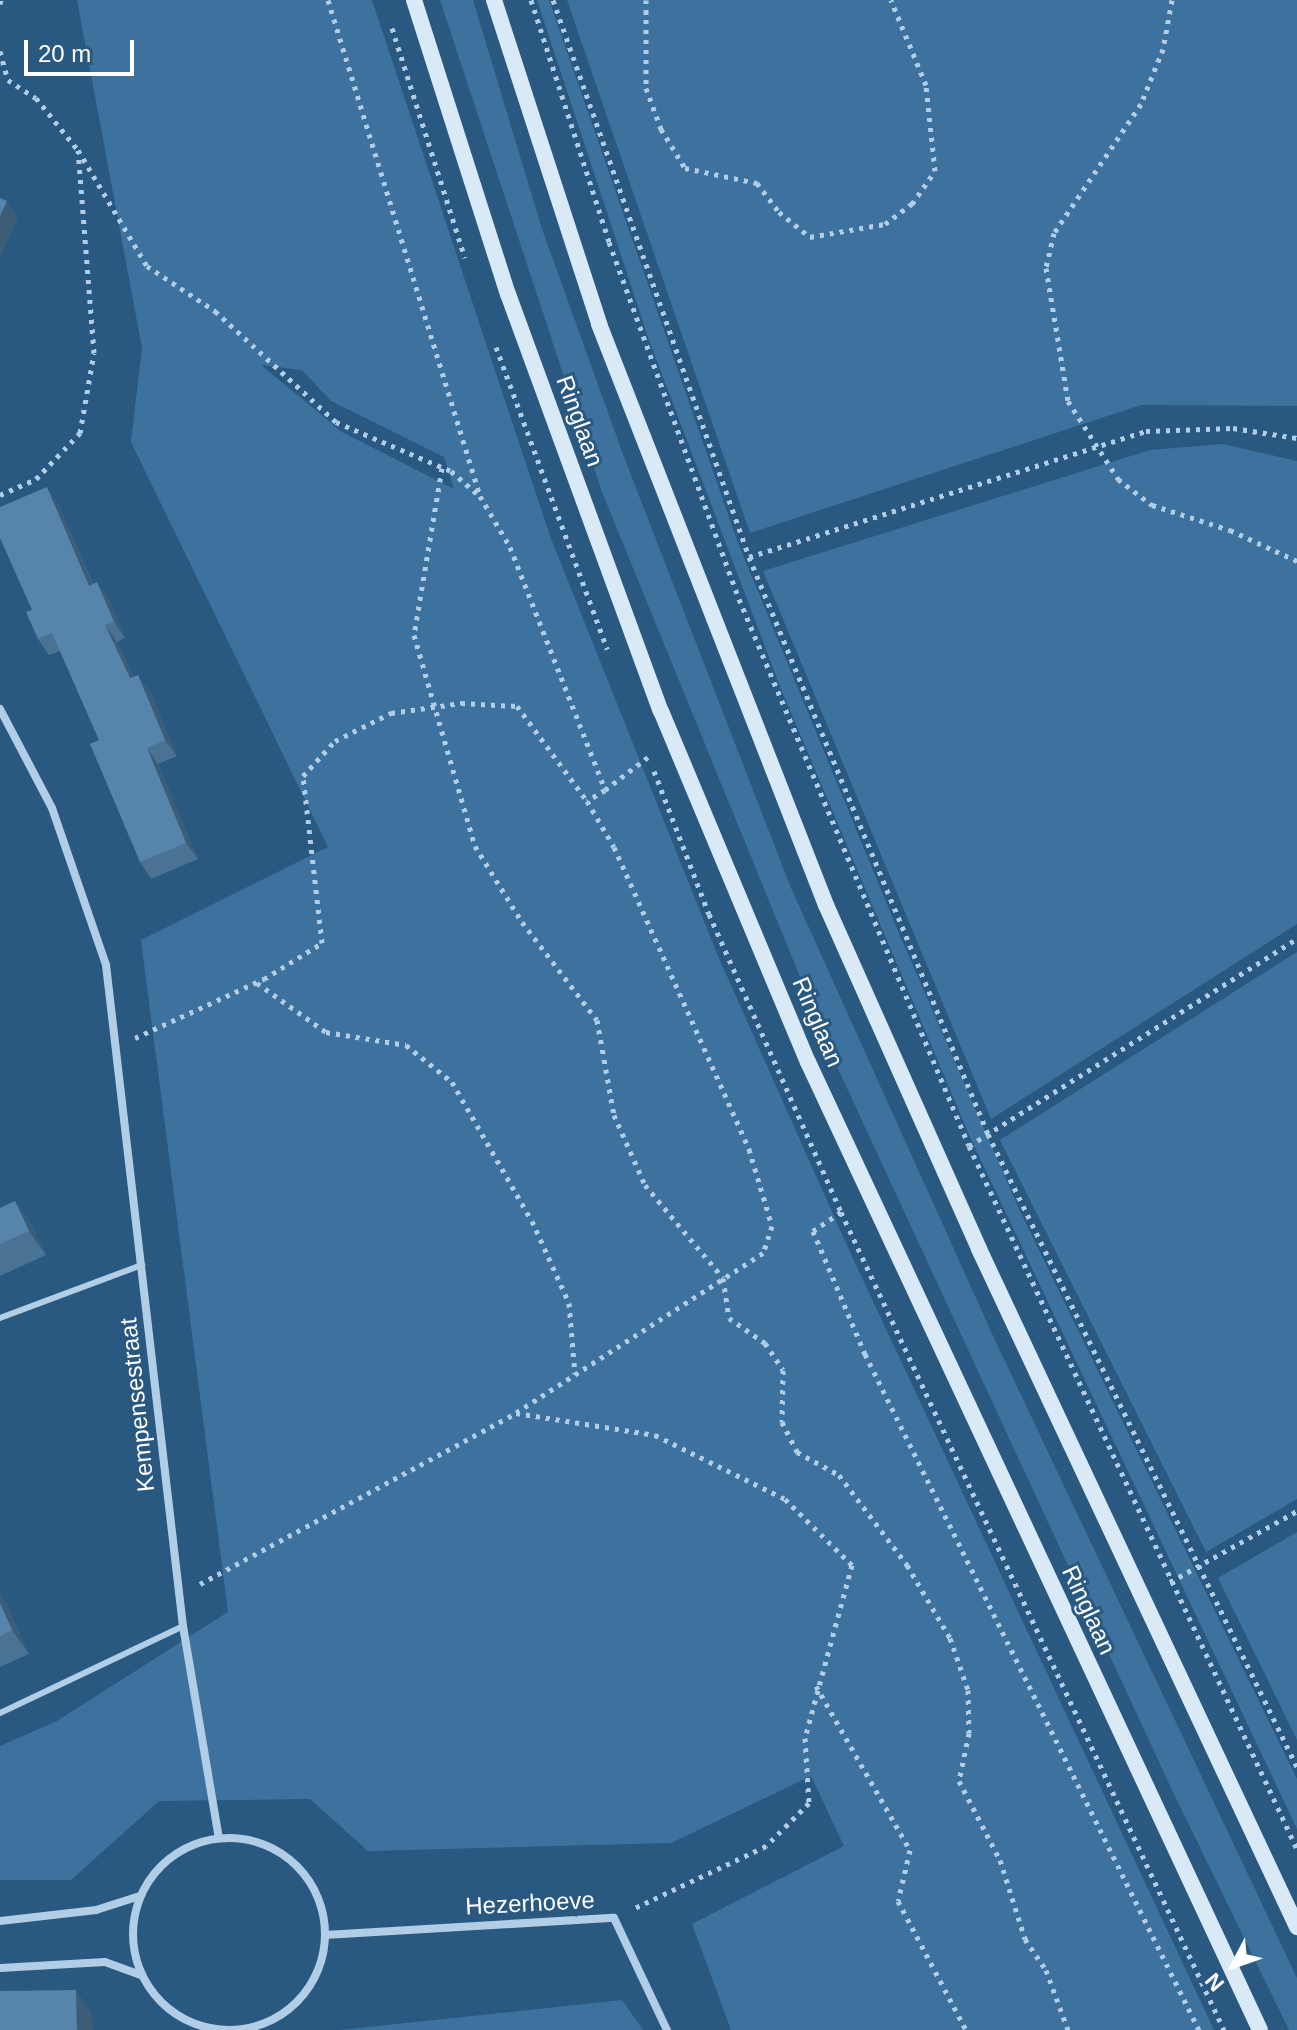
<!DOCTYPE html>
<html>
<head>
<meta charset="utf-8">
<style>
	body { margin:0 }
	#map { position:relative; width:1297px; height:2030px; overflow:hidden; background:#295881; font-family:Arial,sans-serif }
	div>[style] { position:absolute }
	.green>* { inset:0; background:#3e729e }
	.path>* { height:5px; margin-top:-2.5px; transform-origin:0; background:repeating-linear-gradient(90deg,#b1cee6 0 4px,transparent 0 10px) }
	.service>* { height:6px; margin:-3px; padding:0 3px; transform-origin:3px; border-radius:3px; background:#b1cee6 }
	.minor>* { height:8px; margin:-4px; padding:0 4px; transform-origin:4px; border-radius:4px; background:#b1cee6 }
	.minor>.ring { margin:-4px; padding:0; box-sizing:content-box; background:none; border:8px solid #b1cee6; border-radius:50% }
	.secondary>* { height:16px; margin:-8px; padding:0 8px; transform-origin:8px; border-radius:8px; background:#dae9f6 }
	.wall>* { inset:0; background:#4a7293 }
	.shaded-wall>* { inset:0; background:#3c5c78 }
	.building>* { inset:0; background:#5684ab }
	span { translate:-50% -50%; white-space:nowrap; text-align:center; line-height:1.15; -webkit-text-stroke:6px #295881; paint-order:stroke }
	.street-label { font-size:24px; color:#fff }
	.north { position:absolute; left:1193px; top:1926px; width:80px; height:80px; -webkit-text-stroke:6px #295881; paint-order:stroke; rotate:229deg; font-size:22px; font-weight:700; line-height:32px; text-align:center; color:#fff }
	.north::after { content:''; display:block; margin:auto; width:28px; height:36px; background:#fff; clip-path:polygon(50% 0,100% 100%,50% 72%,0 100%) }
	.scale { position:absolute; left:24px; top:40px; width:110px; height:36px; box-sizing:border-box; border:4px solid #fff; border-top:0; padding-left:10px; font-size:24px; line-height:28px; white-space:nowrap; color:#fff; -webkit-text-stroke:6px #295881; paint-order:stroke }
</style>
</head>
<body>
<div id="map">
	<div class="green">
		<div style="clip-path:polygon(evenodd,77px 0,372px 0,550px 536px,718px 956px,849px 1250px,1214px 2030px,731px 2030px,692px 1924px,844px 1846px,811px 1776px,671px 1843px,368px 1851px,310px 1799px,159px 1801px,71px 1880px,0 1880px,0 1746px,57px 1721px,228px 1612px,141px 940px,328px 847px,131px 442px,142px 348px,77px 0,261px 365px,302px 370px,331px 401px,444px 457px,454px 489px,342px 432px,261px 365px)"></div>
		<div style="clip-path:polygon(440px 0,473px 0,542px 229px,624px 457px,791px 888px,994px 1338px,1297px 1978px,1297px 2030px,1289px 2030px,1172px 1790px,834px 1060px,602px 492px)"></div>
		<div style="clip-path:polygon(537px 0,549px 0,738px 543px,901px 938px,1019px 1209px,1297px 1779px,1297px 1829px,970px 1137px,781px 689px,649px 340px)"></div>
		<div style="clip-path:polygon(567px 0,1297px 0,1297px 406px,1141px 405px,750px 533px)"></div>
		<div style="clip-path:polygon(1223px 444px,1297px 461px,1297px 924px,991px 1119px,763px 571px,1150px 450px)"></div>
		<div style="clip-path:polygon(1297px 952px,1297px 1499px,1206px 1552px,1000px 1140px)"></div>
		<div style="clip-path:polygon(1297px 1532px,1297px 1740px,1218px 1578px)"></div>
		<div style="clip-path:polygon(622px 2000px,643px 2030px,340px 2030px)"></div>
	</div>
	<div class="path">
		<div style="left:328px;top:0;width:519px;rotate:72.96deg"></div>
		<div style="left:480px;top:496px;width:59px;rotate:59.5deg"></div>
		<div style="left:510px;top:547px;width:261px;rotate:68.6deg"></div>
		<div style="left:605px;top:790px;width:21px;rotate:149deg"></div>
		<div style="left:531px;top:0;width:254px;rotate:72.1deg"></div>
		<div style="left:609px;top:242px;width:380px;rotate:70deg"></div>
		<div style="left:739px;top:599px;width:593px;rotate:67.19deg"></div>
		<div style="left:969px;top:1146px;width:776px;rotate:64.99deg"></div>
		<div style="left:553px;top:0;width:590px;rotate:70.61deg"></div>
		<div style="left:749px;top:557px;width:625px;rotate:67.5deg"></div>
		<div style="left:988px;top:1134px;width:704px;rotate:63.98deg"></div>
		<div style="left:646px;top:0;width:88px;rotate:90deg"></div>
		<div style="left:646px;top:88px;width:44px;rotate:69.9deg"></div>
		<div style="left:661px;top:129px;width:46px;rotate:58.4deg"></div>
		<div style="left:685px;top:168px;width:74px;rotate:11.8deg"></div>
		<div style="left:757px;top:183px;width:36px;rotate:53deg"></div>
		<div style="left:779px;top:212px;width:40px;rotate:39deg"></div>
		<div style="left:810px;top:237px;width:76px;rotate:-9.8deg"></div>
		<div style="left:885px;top:224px;width:34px;rotate:-37deg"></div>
		<div style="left:912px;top:204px;width:40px;rotate:-55.1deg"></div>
		<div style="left:935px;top:171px;width:86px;rotate:-96deg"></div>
		<div style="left:926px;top:85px;width:92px;rotate:-112.4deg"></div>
		<div style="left:1172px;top:0;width:50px;rotate:100.4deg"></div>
		<div style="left:1163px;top:49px;width:59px;rotate:111.8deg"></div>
		<div style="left:1141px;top:104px;width:156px;rotate:124deg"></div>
		<div style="left:1054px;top:233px;width:36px;rotate:103deg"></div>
		<div style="left:1046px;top:268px;width:135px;rotate:80.6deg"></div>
		<div style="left:1068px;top:401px;width:93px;rotate:57.3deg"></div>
		<div style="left:1118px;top:479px;width:43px;rotate:37.4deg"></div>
		<div style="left:1152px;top:505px;width:82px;rotate:17.8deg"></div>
		<div style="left:1230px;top:530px;width:74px;rotate:24.8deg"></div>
		<div style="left:0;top:4px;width:4px;rotate:-76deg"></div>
		<div style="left:392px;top:28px;width:241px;rotate:72.4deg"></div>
		<div style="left:0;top:51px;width:30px;rotate:75deg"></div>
		<div style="left:8px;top:80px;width:33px;rotate:33deg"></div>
		<div style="left:36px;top:98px;width:67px;rotate:51.1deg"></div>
		<div style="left:78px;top:150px;width:135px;rotate:59.3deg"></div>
		<div style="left:147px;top:266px;width:82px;rotate:33.5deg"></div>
		<div style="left:215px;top:311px;width:164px;rotate:42.5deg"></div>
		<div style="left:336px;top:422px;width:125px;rotate:23.1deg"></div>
		<div style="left:451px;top:471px;width:37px;rotate:41deg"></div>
		<div style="left:496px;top:347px;width:322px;rotate:69.8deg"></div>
		<div style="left:442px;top:468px;width:169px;rotate:99.5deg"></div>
		<div style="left:414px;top:635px;width:220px;rotate:73.9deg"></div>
		<div style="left:475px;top:846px;width:89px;rotate:58.3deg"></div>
		<div style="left:522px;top:922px;width:123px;rotate:52.6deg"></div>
		<div style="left:597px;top:1020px;width:97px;rotate:79.9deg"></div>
		<div style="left:614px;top:1115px;width:77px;rotate:66.1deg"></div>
		<div style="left:645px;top:1185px;width:121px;rotate:50deg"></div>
		<div style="left:723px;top:1278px;width:40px;rotate:81.5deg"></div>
		<div style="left:729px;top:1318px;width:44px;rotate:34.8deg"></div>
		<div style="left:765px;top:1343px;width:32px;rotate:56deg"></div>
		<div style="left:783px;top:1370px;width:52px;rotate:91.1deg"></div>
		<div style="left:782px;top:1422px;width:34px;rotate:63deg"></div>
		<div style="left:797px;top:1452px;width:48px;rotate:28.7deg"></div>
		<div style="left:839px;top:1475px;width:113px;rotate:52.9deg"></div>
		<div style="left:907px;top:1565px;width:85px;rotate:59.5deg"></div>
		<div style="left:950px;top:1638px;width:55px;rotate:70.9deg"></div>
		<div style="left:968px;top:1690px;width:43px;rotate:88.7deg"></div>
		<div style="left:969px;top:1733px;width:49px;rotate:101.8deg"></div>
		<div style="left:959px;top:1781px;width:89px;rotate:62.6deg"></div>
		<div style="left:1000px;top:1860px;width:83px;rotate:72.4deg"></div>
		<div style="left:1025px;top:1939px;width:37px;rotate:56deg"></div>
		<div style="left:1046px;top:1970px;width:64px;rotate:69.9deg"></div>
		<div style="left:0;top:495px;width:39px;rotate:-24deg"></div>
		<div style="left:36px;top:479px;width:64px;rotate:-46.3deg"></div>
		<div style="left:80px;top:433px;width:81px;rotate:-80.1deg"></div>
		<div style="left:94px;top:353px;width:203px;rotate:-94.5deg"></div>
		<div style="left:749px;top:557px;width:417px;rotate:-17.6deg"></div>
		<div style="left:1146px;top:431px;width:87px;rotate:-2deg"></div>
		<div style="left:1233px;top:428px;width:65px;rotate:8.9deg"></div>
		<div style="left:654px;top:771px;width:153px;rotate:69deg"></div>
		<div style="left:709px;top:914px;width:326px;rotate:66.1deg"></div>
		<div style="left:841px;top:1212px;width:903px;rotate:64.91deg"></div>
		<div style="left:605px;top:790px;width:54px;rotate:-37.5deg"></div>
		<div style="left:257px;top:983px;width:85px;rotate:35.4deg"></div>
		<div style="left:326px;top:1032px;width:81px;rotate:9.2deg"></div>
		<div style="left:406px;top:1045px;width:59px;rotate:38.8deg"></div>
		<div style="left:452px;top:1082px;width:160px;rotate:60.1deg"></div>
		<div style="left:532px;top:1221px;width:90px;rotate:65.7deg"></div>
		<div style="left:569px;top:1303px;width:71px;rotate:85.2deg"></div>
		<div style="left:135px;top:1038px;width:142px;rotate:-24.6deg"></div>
		<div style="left:264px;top:979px;width:68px;rotate:-31.8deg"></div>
		<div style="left:322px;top:943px;width:168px;rotate:-96.5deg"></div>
		<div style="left:303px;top:776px;width:47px;rotate:-47.6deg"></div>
		<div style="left:335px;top:741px;width:63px;rotate:-26.6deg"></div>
		<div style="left:391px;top:713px;width:71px;rotate:-8.1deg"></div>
		<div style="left:461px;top:703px;width:56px;rotate:3.1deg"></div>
		<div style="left:517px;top:706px;width:118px;rotate:53.6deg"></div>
		<div style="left:587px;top:801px;width:53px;rotate:59.6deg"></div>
		<div style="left:614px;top:847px;width:331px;rotate:65.9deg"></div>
		<div style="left:749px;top:1149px;width:80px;rotate:73.4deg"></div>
		<div style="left:772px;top:1226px;width:28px;rotate:108deg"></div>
		<div style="left:763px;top:1253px;width:294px;rotate:147.1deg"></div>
		<div style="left:516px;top:1413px;width:141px;rotate:9deg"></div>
		<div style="left:655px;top:1435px;width:145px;rotate:26.2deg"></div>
		<div style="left:785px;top:1499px;width:94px;rotate:44.6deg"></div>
		<div style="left:852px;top:1565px;width:179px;rotate:105.2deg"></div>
		<div style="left:805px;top:1738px;width:65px;rotate:86.5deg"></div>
		<div style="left:809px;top:1803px;width:61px;rotate:135deg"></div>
		<div style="left:766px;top:1846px;width:145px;rotate:154.7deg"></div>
		<div style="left:969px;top:1146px;width:388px;rotate:-32.3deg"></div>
		<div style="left:841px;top:1212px;width:34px;rotate:146deg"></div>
		<div style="left:813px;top:1231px;width:134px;rotate:67.1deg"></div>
		<div style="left:865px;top:1354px;width:754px;rotate:63.71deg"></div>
		<div style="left:1170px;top:1582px;width:145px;rotate:-29.2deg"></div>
		<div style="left:200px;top:1584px;width:359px;rotate:-28.4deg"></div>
		<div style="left:816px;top:1686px;width:189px;rotate:60.2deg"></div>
		<div style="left:910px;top:1850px;width:52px;rotate:103.2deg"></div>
		<div style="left:898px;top:1901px;width:146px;rotate:62.2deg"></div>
	</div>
	<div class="service">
		<div style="left:0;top:1318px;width:152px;rotate:-20.5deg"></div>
		<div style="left:0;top:1713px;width:203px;rotate:-25.4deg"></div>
	</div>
	<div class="minor">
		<div style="left:0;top:709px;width:112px;rotate:62.3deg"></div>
		<div style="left:52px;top:808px;width:166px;rotate:71deg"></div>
		<div style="left:106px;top:965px;width:665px;rotate:83.36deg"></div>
		<div style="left:183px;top:1626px;width:215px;rotate:80.4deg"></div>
		<div class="ring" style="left:133px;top:1838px;width:184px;height:184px"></div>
		<div style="left:0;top:1921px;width:97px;rotate:-6.5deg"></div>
		<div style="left:96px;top:1910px;width:46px;rotate:-17.7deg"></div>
		<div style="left:325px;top:1935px;width:289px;rotate:-3.4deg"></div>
		<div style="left:614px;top:1918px;width:124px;rotate:64.7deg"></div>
		<div style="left:0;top:1968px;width:105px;rotate:-3.3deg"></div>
		<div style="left:105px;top:1962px;width:38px;rotate:20deg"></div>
	</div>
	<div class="secondary">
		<div style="left:414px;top:0;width:309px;rotate:72.3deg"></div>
		<div style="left:508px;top:294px;width:444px;rotate:69.9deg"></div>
		<div style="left:661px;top:711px;width:381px;rotate:67.3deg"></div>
		<div style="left:808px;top:1062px;width:1068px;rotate:64.97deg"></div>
		<div style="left:494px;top:0;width:341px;rotate:72deg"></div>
		<div style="left:599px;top:324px;width:624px;rotate:68.66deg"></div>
		<div style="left:826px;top:905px;width:376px;rotate:66deg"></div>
		<div style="left:979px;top:1249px;width:749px;rotate:64.87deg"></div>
	</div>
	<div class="wall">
		<div style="clip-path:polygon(58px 504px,93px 584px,109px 599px,125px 638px,117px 642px,133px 677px,150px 691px,177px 756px,158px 764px,198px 859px,151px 879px,140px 862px,99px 740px,60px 651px,49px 655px,38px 639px)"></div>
		<div style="clip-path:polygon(15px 1201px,32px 1225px,46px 1255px,0 1276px,0 1208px)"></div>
		<div style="clip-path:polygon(0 1594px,5px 1601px,29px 1654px,0 1667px)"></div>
	</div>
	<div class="shaded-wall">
		<div style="clip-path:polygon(7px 201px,18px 218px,0 257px,0 216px)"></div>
		<div style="clip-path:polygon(47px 487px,58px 504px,100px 602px,89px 586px)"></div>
		<div style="clip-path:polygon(97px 582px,109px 599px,125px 638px,114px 622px)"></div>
		<div style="clip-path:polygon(105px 625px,117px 642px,141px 695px,130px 678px)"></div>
		<div style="clip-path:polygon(138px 675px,150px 691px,177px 756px,165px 740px)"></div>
		<div style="clip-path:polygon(147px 748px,158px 764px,198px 859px,186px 843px)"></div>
		<div style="clip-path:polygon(15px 1201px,32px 1225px,46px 1255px,29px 1231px)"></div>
		<div style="clip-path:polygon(0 1594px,5px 1601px,29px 1654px,12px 1630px,0 1603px)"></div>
		<div style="clip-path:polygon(76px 1990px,92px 2014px,93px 2030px,77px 2030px)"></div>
	</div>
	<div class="building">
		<div style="clip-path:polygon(0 198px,7px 201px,0 216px)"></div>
		<div style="clip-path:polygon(47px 487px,89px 586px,97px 582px,114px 622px,105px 625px,130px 678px,138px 675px,165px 740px,147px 748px,186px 843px,140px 862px,90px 744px,99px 740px,52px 633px,38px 639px,26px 612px,32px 610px,0 538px,0 507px)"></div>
		<div style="clip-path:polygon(15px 1201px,29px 1231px,0 1244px,0 1208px)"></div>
		<div style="clip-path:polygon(0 1603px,12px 1630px,0 1636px)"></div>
		<div style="clip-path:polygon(76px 1990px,77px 2030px,0 2030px,0 1991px)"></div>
	</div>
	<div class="street-label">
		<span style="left:580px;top:421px;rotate:70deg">Ringlaan</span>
		<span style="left:818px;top:1022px;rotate:67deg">Ringlaan</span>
		<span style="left:137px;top:1405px;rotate:-96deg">Kempensestraat</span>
		<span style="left:1089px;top:1610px;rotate:65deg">Ringlaan</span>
		<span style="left:530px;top:1903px;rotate:-3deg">Hezerhoeve</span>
	</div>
	<div class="north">N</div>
	<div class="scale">20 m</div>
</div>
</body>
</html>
